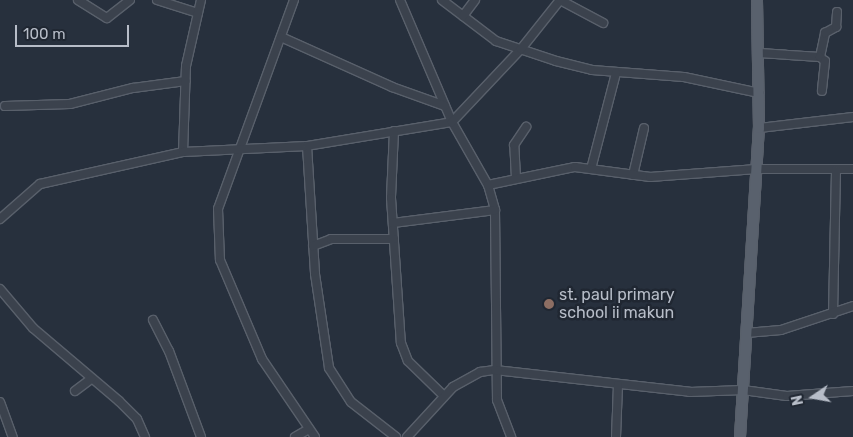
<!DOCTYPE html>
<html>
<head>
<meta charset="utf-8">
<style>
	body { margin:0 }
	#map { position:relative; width:853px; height:437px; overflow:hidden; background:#27303d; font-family:Rubik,sans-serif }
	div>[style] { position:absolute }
	.roads { filter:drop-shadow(1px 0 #59606b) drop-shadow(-1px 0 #59606b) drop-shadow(0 1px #59606b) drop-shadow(0 -1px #59606b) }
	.minor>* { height:8px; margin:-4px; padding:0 4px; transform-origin:4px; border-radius:4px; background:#3b424d }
	.major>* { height:10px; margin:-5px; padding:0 5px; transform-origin:5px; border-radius:5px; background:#59616d }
	.dots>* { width:14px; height:14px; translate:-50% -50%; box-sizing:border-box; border:2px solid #202732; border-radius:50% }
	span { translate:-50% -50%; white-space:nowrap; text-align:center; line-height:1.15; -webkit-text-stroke:5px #202732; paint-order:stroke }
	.poi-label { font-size:16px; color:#b7bdc8 }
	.left { translate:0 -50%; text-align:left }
	.north { position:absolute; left:788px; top:372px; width:50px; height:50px; -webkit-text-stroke:4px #202732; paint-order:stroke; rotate:258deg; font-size:14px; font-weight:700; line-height:20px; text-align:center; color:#b7bdc8 }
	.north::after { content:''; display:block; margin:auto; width:18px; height:22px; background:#b7bdc8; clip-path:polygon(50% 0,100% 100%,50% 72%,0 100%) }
	.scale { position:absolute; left:15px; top:25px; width:114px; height:22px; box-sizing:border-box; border:2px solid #b7bdc8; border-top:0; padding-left:6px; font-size:15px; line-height:18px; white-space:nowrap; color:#b7bdc8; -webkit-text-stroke:4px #202732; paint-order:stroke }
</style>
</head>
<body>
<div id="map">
	<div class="roads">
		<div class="minor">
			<div style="left:78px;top:0;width:34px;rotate:32deg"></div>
			<div style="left:107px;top:18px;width:29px;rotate:-38deg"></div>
			<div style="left:157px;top:0;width:43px;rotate:17.6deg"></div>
			<div style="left:294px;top:0;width:222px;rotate:110deg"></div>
			<div style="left:218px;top:209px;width:51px;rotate:87.8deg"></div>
			<div style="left:220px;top:260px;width:108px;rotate:67deg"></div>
			<div style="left:262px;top:359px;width:94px;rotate:55.8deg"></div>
			<div style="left:400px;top:0;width:133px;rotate:66.9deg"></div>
			<div style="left:452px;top:122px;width:73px;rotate:60.3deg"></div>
			<div style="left:488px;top:185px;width:26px;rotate:74deg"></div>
			<div style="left:495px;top:210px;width:190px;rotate:89.4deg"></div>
			<div style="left:497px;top:400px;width:40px;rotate:69deg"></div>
			<div style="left:442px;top:0;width:68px;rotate:37.2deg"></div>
			<div style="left:496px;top:41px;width:63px;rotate:18.4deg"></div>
			<div style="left:556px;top:61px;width:37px;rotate:14deg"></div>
			<div style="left:592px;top:70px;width:92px;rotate:4.4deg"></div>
			<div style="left:684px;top:77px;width:77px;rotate:12deg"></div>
			<div style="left:463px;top:16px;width:20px;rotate:-53deg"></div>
			<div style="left:281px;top:37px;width:122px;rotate:24.2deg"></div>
			<div style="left:392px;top:87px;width:56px;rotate:19.7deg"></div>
			<div style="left:759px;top:53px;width:61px;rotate:3.8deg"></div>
			<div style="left:820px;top:57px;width:25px;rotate:-78deg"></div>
			<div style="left:825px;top:33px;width:13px;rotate:-29deg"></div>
			<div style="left:836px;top:27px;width:15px;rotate:-86deg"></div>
			<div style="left:820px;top:57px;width:6px;rotate:39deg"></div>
			<div style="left:825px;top:61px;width:30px;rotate:96deg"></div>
			<div style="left:5px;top:106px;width:65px;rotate:-1.8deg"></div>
			<div style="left:70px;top:104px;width:65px;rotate:-14.3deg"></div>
			<div style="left:133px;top:88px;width:53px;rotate:-7.5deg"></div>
			<div style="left:759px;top:128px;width:95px;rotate:-6.7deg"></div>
			<div style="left:394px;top:131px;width:67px;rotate:92.6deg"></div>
			<div style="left:391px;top:198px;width:145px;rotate:86.1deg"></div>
			<div style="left:401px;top:343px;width:19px;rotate:69deg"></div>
			<div style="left:408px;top:361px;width:49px;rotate:44.2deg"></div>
			<div style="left:307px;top:146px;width:128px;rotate:86.4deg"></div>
			<div style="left:315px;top:274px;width:95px;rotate:81.5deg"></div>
			<div style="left:329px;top:368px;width:40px;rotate:57.1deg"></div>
			<div style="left:351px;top:402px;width:57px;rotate:37.9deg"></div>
			<div style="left:183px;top:152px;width:86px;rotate:-88deg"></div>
			<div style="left:186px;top:66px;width:68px;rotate:-77.2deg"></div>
			<div style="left:591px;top:169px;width:99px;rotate:-75.4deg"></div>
			<div style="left:633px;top:175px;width:48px;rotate:-76.8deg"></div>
			<div style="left:516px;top:178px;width:33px;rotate:-93deg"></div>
			<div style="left:514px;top:145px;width:22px;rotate:-56deg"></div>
			<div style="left:488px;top:185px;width:89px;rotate:-11.7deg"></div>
			<div style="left:575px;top:167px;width:76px;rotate:7.6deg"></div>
			<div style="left:650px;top:177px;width:107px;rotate:-4.3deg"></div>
			<div style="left:757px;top:169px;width:96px"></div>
			<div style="left:0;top:219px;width:53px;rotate:-41.2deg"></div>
			<div style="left:40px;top:184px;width:147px;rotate:-12.6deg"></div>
			<div style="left:183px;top:152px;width:124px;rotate:-2.8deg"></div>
			<div style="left:307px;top:146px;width:147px;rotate:-9.4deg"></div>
			<div style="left:452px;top:122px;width:100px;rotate:-46.6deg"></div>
			<div style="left:521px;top:49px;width:63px;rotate:-51.5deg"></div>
			<div style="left:560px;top:0;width:49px;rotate:28.1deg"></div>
			<div style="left:393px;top:223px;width:103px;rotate:-7.3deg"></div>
			<div style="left:313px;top:246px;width:19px;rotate:-21deg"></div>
			<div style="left:331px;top:239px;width:63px"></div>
			<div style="left:0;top:289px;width:51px;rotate:49.8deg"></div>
			<div style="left:33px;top:328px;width:113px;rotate:40.3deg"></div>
			<div style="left:119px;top:401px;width:25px;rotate:45deg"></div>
			<div style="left:137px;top:419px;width:20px;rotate:66deg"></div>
			<div style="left:833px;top:314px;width:144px;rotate:-88.8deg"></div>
			<div style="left:153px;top:320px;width:35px;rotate:63deg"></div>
			<div style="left:169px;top:351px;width:92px;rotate:69.6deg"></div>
			<div style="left:746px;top:333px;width:35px;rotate:-5deg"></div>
			<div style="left:781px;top:330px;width:76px;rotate:-18.4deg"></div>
			<div style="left:75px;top:391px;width:20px;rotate:-37deg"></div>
			<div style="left:0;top:402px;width:37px;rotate:70deg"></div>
			<div style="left:295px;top:437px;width:16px;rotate:-30deg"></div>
			<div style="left:407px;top:437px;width:68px;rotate:-47.4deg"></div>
			<div style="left:453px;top:387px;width:31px;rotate:-29deg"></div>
			<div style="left:480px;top:372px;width:15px;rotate:-8deg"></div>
			<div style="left:495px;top:370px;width:196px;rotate:6.4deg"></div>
			<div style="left:690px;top:392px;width:53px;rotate:-2.2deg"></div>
			<div style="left:743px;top:390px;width:44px;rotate:7.8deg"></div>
			<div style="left:787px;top:396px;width:66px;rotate:-4.3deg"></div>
			<div style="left:616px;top:437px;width:52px;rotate:-87.8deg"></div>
		</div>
		<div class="major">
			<div style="left:740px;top:437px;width:310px;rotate:-86.5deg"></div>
			<div style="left:759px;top:128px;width:128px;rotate:-90.9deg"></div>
		</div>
	</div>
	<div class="dots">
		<div style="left:549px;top:304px;background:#8d6e63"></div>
	</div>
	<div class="poi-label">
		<span class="left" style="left:559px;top:304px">st. paul primary<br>school ii makun</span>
	</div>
	<div class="north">N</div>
	<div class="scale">100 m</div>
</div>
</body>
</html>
